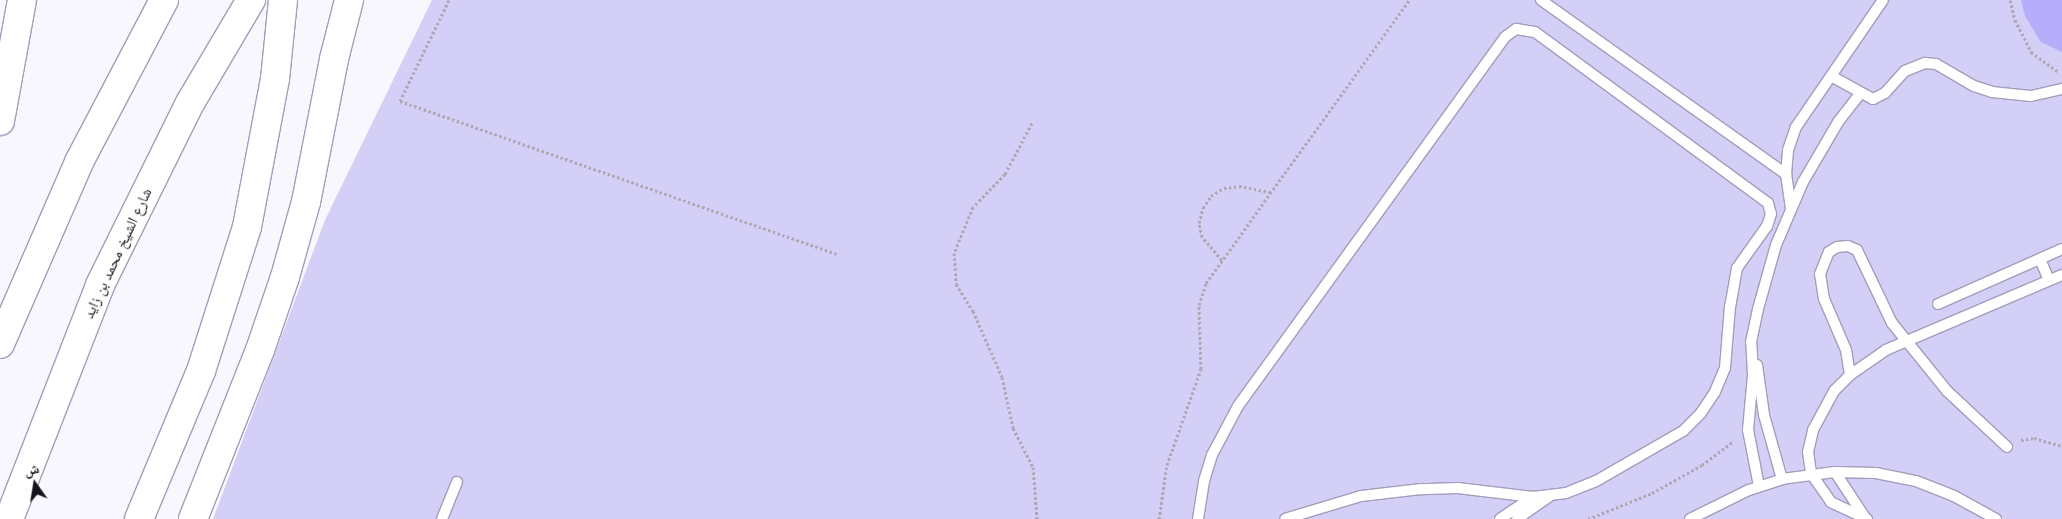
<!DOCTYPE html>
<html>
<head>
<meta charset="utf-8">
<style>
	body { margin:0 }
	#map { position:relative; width:2062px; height:519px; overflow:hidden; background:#f8f7fd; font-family:Helvetica,"Noto Naskh Arabic",sans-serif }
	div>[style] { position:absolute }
	.green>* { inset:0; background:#d3cff7 }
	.water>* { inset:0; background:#b7adfa }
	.path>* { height:3px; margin-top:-1.5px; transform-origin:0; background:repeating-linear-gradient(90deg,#aaa9b1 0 2.5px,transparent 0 5px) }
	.roads { filter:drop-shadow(1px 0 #a09eba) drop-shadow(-1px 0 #a09eba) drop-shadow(0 1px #a09eba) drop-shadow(0 -1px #a09eba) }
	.service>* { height:10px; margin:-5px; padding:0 5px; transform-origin:5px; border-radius:5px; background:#fff }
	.motorway>* { height:28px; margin:-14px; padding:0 14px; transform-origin:14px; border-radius:14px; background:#fff }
	span { translate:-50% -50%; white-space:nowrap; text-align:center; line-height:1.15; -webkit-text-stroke:4.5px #fff; paint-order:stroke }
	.street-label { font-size:15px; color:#15141e }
	.north { position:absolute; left:10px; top:459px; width:50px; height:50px; -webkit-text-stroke:4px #fff; paint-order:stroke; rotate:347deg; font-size:14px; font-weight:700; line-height:20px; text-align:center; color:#15141e }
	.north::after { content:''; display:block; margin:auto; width:18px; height:22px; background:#15141e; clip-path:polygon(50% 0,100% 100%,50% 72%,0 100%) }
</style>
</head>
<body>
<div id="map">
	<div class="green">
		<div style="clip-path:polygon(432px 0,2062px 0,2062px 519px,213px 519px,325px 220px)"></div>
	</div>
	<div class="water">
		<div style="clip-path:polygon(2021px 0,2062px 0,2062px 52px,2041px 42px,2025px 16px)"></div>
	</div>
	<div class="path">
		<div style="left:449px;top:0;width:112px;rotate:115.9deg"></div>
		<div style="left:400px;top:101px;width:463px;rotate:19.3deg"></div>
		<div style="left:2010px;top:0;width:21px;rotate:76deg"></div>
		<div style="left:2015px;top:20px;width:36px;rotate:63deg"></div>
		<div style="left:2031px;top:52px;width:34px;rotate:36deg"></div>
		<div style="left:1032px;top:123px;width:58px;rotate:117.9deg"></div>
		<div style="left:1005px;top:174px;width:46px;rotate:134.1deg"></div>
		<div style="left:973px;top:207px;width:50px;rotate:112.4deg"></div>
		<div style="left:954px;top:253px;width:31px;rotate:86deg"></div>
		<div style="left:956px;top:284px;width:32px;rotate:58deg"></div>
		<div style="left:973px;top:311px;width:72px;rotate:66.3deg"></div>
		<div style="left:1002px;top:377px;width:52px;rotate:77.8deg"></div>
		<div style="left:1013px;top:428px;width:44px;rotate:62.9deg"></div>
		<div style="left:1033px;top:467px;width:52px;rotate:85.6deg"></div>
		<div style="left:1222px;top:260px;width:30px;rotate:-131deg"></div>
		<div style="left:1202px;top:237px;width:14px;rotate:-102deg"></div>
		<div style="left:1199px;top:223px;width:16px;rotate:-75deg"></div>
		<div style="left:1203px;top:208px;width:14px;rotate:-56deg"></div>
		<div style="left:1211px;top:196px;width:15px;rotate:-32deg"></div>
		<div style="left:1224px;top:188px;width:15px;rotate:-8deg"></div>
		<div style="left:1239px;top:186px;width:33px;rotate:11deg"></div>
		<div style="left:2021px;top:440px;width:13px;rotate:-9deg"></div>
		<div style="left:2034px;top:438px;width:29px;rotate:16deg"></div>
		<div style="left:1159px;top:519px;width:55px;rotate:-81.6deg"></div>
		<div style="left:1167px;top:465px;width:102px;rotate:-70.5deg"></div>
		<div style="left:1201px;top:369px;width:64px;rotate:-91.8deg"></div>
		<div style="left:1199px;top:305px;width:23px;rotate:-72deg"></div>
		<div style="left:1206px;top:283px;width:348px;rotate:-54.3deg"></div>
		<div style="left:1588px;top:519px;width:69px;rotate:-22.1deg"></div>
		<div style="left:1652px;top:493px;width:57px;rotate:-29.2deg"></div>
		<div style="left:1702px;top:465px;width:40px;rotate:-37deg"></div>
	</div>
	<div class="roads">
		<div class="service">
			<div style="left:1541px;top:0;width:301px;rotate:35.4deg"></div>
			<div style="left:1831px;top:76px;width:48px;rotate:28.7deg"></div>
			<div style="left:1873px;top:99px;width:13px;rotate:-27deg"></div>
			<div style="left:1885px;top:93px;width:30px;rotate:-48deg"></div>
			<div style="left:1905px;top:71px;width:22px;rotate:-22deg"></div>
			<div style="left:1925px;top:63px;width:11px;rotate:5deg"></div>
			<div style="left:1936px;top:64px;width:44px;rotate:30.1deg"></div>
			<div style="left:1974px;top:86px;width:19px;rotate:18deg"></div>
			<div style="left:1992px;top:92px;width:39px;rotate:6deg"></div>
			<div style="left:2031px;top:96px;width:32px;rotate:-13deg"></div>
			<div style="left:1791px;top:209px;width:35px;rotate:-98deg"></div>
			<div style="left:1786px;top:174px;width:24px;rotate:-85deg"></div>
			<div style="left:1788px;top:150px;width:24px;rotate:-71deg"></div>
			<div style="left:1796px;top:127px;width:154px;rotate:-55.6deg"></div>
			<div style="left:2040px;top:259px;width:23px;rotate:67deg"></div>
			<div style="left:1938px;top:304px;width:136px;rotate:-23.9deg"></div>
			<div style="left:1757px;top:365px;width:50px;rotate:82deg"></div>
			<div style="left:1764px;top:415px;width:66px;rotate:74.3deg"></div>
			<div style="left:1850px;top:375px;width:25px;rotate:-99deg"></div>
			<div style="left:1846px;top:350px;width:56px;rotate:-113.3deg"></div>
			<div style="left:1824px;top:299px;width:25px;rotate:-99deg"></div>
			<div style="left:1820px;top:274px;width:24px;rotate:-68deg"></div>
			<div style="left:1829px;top:252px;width:9px;rotate:-32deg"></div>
			<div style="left:1837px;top:247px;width:11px;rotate:-5deg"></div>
			<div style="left:1848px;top:246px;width:10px;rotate:24deg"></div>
			<div style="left:1857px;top:250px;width:81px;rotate:64.4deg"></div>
			<div style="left:1892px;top:323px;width:87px;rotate:51deg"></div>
			<div style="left:1947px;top:391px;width:82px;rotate:43deg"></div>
			<div style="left:1835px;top:472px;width:53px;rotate:56.6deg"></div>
			<div style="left:1759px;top:486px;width:57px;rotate:-101.1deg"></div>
			<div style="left:1748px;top:430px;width:55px;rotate:-84.8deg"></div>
			<div style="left:1753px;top:375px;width:33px;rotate:-93deg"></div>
			<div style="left:1751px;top:342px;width:34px;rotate:-78deg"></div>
			<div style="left:1758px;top:309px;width:66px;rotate:-74.3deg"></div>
			<div style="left:1776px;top:245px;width:69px;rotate:-66.8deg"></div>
			<div style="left:1803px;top:182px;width:69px;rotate:-59.7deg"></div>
			<div style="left:1838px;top:122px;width:36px;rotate:-52deg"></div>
			<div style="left:442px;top:519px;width:40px;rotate:-68deg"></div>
			<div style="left:1198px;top:519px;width:38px;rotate:-81deg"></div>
			<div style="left:1204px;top:481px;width:27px;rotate:-73deg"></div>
			<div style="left:1212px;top:455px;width:55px;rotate:-62deg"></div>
			<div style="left:1238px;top:406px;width:455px;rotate:-54.1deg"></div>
			<div style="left:1505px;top:37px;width:14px;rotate:-36deg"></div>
			<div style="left:1516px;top:29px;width:19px;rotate:9deg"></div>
			<div style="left:1535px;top:32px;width:289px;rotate:36.3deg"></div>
			<div style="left:1768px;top:203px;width:11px;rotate:75deg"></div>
			<div style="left:1771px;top:214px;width:13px;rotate:108deg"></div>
			<div style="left:1767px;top:226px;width:52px;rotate:125.5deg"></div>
			<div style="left:1737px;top:268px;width:39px;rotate:100deg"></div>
			<div style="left:1730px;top:306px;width:62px;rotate:94.6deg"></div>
			<div style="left:1725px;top:368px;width:26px;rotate:113deg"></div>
			<div style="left:1715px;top:392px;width:25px;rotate:124deg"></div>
			<div style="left:1701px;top:413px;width:25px;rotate:135deg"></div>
			<div style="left:1683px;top:431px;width:100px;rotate:150.1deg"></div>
			<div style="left:1596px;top:481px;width:32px;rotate:158deg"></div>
			<div style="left:1566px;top:493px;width:33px;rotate:173deg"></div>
			<div style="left:1533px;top:497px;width:76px;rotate:-173.2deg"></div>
			<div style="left:1458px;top:488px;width:37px;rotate:178deg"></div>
			<div style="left:1421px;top:489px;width:60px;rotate:173.3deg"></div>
			<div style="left:1361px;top:496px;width:79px;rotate:163.2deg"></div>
			<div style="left:1500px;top:519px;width:40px;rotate:-34deg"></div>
			<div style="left:1517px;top:519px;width:39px;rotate:-35deg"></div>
			<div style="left:1690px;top:519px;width:66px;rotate:-26.2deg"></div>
			<div style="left:1749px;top:490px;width:35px;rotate:-18deg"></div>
			<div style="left:1782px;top:479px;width:53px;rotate:-7.5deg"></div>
			<div style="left:1835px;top:472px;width:41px;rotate:1.4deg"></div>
			<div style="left:1876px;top:473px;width:41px;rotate:11.3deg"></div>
			<div style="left:1916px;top:481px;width:41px;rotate:21.5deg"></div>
			<div style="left:1954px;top:496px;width:48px;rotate:28.7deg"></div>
			<div style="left:1867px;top:519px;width:40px;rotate:-155deg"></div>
			<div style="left:1831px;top:502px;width:35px;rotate:-125deg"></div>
			<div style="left:1811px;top:473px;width:21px;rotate:-98deg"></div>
			<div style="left:1808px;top:452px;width:23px;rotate:-77deg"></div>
			<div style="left:1813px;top:430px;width:44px;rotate:-61.7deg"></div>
			<div style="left:1834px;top:391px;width:23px;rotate:-45deg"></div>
			<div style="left:1850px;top:375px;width:44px;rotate:-34.8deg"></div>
			<div style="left:1886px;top:350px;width:191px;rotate:-23.1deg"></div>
		</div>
		<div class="motorway">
			<div style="left:0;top:121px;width:123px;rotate:-79.7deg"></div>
			<div style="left:0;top:344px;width:198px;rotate:-66.5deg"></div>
			<div style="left:79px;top:162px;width:183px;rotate:-62.3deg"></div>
			<div style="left:9px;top:519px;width:251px;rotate:-68.7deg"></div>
			<div style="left:100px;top:285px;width:203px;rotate:-63.7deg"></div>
			<div style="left:190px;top:103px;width:120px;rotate:-59.4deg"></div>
			<div style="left:139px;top:519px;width:160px;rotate:-67.3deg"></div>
			<div style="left:201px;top:371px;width:151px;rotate:-72.3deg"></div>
			<div style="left:247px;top:227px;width:151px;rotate:-79.3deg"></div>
			<div style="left:275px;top:79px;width:79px;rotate:-84.2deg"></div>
			<div style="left:193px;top:519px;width:182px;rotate:-68.4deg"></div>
			<div style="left:260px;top:350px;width:77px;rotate:-71.1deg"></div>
			<div style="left:285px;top:277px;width:78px;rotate:-74.4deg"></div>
			<div style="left:306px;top:202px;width:146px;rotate:-78.9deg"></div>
			<div style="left:334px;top:59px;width:61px;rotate:-75.7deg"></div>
		</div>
	</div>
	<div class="street-label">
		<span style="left:117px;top:253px;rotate:-65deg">شارع الشيخ محمد بن زايد</span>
	</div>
	<div class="north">ش</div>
</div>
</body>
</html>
